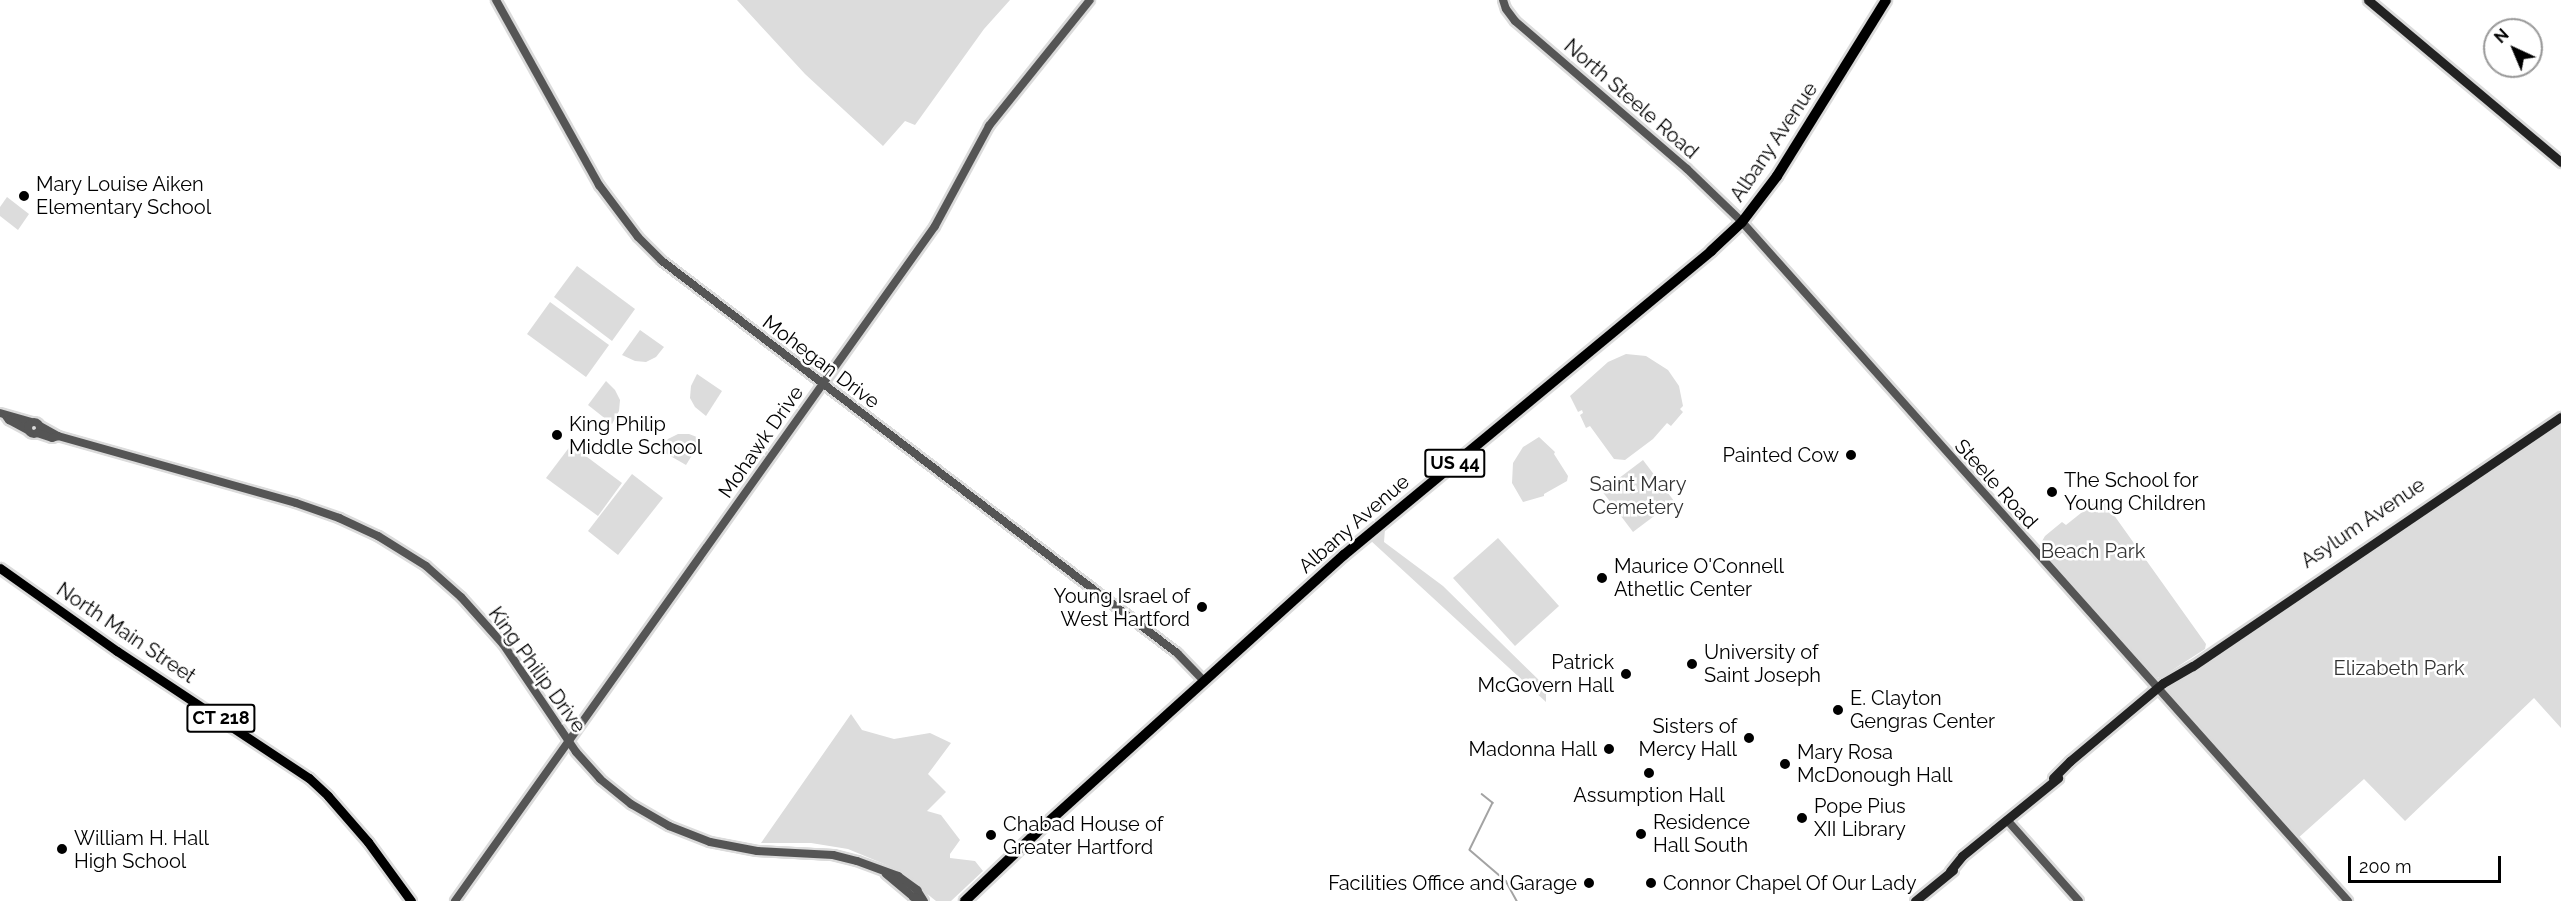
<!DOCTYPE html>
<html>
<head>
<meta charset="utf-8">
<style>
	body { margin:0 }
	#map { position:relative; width:2561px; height:901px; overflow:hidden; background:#fff; font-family:Raleway,sans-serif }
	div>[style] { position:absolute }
	.green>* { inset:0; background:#dcdcdc }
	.stream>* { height:1.5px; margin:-0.75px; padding:0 0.75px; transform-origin:0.75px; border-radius:0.75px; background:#a3a3a3 }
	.roads { filter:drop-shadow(2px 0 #dbdbdb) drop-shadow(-2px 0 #dbdbdb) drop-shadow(0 2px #dbdbdb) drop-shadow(0 -2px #dbdbdb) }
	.tertiary>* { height:8px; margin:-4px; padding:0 4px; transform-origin:4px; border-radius:4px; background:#555 }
	.tertiary>.ring { margin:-4px; padding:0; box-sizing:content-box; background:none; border:8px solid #555; border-radius:50% }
	.secondary>* { height:9px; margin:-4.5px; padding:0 4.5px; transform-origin:4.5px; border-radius:4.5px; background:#222 }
	.primary>* { height:9px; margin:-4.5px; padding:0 4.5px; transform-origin:4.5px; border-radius:4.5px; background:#000 }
	.trunk>* { height:10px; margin:-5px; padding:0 5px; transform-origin:5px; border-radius:5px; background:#000 }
	.dots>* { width:16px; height:16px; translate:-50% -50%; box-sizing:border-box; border:3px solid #fff; border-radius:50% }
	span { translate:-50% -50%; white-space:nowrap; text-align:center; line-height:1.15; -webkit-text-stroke:5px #fff; paint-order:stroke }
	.shield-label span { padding:2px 4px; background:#fff; border:2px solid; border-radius:4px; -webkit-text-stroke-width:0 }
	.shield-label { font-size:18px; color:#000; font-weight:700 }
	.street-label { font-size:20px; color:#000 }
	.poi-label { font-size:20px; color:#000 }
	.left { translate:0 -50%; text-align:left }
	.right { translate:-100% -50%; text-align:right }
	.park-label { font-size:20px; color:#333 }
	.north { position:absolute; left:2483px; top:18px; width:60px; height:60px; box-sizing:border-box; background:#fff; border:2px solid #999; border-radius:50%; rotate:316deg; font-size:16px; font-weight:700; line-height:24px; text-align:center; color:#000 }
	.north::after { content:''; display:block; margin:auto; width:21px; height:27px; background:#000; clip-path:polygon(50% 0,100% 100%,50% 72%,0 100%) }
	.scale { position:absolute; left:2348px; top:856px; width:153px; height:27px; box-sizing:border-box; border:3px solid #000; border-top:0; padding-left:8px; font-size:18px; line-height:21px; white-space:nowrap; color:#000; -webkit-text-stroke:4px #fff; paint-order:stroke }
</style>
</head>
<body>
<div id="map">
	<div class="green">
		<div style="clip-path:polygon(737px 0,1010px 0,984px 29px,915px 125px,905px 121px,883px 146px,805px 74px)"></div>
		<div style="clip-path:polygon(7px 197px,29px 214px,18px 230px,0 216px,0 207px)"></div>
		<div style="clip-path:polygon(577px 266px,635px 309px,612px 341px,554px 297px)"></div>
		<div style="clip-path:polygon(550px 302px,609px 345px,586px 377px,527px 334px)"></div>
		<div style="clip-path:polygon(640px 330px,664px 347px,656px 357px,646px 362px,635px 361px,622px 355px)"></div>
		<div style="clip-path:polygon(1626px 354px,1646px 356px,1668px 370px,1679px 386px,1683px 406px,1680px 409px,1683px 412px,1671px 426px,1667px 423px,1653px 439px,1625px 460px,1614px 459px,1590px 426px,1586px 428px,1580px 415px,1583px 413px,1582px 410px,1578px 412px,1570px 396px,1608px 362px)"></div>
		<div style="clip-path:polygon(697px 374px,722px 391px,706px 416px,695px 407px,690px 398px,691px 386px)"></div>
		<div style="clip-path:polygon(606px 381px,615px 390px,620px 400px,619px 411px,612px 424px,588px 405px)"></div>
		<div style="clip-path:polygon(2561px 421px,2561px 728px,2534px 698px,2405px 821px,2364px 779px,2297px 839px,2168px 693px,2168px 685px)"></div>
		<div style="clip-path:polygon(678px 434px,689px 434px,702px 439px,686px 465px,660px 450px,668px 439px)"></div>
		<div style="clip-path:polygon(1539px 437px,1555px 452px,1554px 454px,1568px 476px,1567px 481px,1544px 494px,1544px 496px,1523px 502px,1512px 483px,1513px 463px,1523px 447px)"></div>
		<div style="clip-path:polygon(571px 445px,622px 483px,598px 516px,546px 478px)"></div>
		<div style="clip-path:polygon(1643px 460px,1674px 501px,1633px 532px,1602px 491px)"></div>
		<div style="clip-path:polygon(632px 474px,663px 498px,618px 555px,588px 531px)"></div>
		<div style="clip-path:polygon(2101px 497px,2206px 644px,2205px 649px,2160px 678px,2155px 677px,2038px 548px,2045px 536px,2062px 522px,2066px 525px)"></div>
		<div style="clip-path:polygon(1385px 529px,1384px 542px,1443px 586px,1546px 687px,1546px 702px,1370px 540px)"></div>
		<div style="clip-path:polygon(1498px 538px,1559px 606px,1515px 646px,1453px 578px)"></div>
		<div style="clip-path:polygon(851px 714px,862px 730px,894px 739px,930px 733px,951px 743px,928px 774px,946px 792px,927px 811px,941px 815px,960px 840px,950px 854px,950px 858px,975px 861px,983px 871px,951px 901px,936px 901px,896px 869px,848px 849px,811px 843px,761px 843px)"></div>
	</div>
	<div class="stream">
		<div style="left:1482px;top:794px;width:14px;rotate:39deg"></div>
		<div style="left:1493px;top:803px;width:52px;rotate:116.1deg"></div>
		<div style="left:1470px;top:850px;width:48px;rotate:40.7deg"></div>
		<div style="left:1506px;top:881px;width:23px;rotate:61deg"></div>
	</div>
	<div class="roads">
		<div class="tertiary">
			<div style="left:496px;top:0;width:212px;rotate:60.9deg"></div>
			<div style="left:599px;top:185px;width:65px;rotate:53.1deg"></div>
			<div style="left:638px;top:237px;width:34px;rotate:45deg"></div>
			<div style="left:662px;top:261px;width:647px;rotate:37.28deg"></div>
			<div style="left:1177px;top:653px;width:39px;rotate:46deg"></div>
			<div style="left:1503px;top:0;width:9px;rotate:72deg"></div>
			<div style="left:1506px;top:9px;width:15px;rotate:53deg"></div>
			<div style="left:1515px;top:21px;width:227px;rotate:40.7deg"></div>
			<div style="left:1687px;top:169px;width:76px;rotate:43.9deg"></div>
			<div style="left:1742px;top:222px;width:910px;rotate:48.25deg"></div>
			<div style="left:0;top:413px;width:32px;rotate:16deg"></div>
			<div style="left:6px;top:416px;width:5px;rotate:53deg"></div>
			<div style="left:9px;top:420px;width:21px;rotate:28deg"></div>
			<div class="ring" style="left:28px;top:422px;width:4px;height:4px"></div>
			<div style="left:40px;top:426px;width:21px;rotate:29deg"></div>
			<div style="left:58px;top:436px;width:247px;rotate:15.7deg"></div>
			<div style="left:296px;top:503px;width:46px;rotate:19.2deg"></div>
			<div style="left:339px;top:518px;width:43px;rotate:24.8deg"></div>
			<div style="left:378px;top:536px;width:57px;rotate:32deg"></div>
			<div style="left:426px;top:566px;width:47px;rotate:41.5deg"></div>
			<div style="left:461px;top:597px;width:63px;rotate:48.2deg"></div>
			<div style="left:503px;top:644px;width:130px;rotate:55.9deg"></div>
			<div style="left:576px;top:752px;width:36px;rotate:48deg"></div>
			<div style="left:600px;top:779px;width:40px;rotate:39deg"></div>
			<div style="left:631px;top:804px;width:44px;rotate:30.1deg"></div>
			<div style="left:669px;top:826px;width:44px;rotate:21.3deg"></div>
			<div style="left:710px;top:842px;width:48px;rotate:10.8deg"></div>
			<div style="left:757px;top:851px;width:76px;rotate:3deg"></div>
			<div style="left:833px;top:855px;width:25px;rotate:14deg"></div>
			<div style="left:857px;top:861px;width:44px;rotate:20.1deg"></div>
			<div style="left:898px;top:876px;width:24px;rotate:36deg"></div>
			<div style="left:917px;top:890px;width:13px;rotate:58deg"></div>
			<div style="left:37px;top:433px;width:16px;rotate:18deg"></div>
			<div style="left:52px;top:438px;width:6px;rotate:-18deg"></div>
			<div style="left:2007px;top:820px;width:108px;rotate:48.4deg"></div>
			<div style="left:886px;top:874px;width:35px;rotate:40deg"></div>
			<div style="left:913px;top:897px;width:9px;rotate:13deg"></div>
			<div style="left:455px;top:901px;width:828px;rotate:-54.58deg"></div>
			<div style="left:935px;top:226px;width:114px;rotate:-61.6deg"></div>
			<div style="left:989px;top:126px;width:161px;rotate:-51.3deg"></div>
		</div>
		<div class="secondary">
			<div style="left:2368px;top:0;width:252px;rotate:40deg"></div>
			<div style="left:2053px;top:778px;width:24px;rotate:-45deg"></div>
			<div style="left:2070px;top:761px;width:121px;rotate:-40deg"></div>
			<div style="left:2163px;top:683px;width:34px;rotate:-30deg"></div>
			<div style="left:2193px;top:666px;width:444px;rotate:-34.1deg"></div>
			<div style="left:1950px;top:871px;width:19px;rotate:-51deg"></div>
			<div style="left:1962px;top:856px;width:124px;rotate:-39.1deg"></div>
			<div style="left:1915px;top:901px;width:49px;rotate:-39.2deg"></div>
		</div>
		<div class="primary">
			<div style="left:0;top:568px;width:143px;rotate:35.4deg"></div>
			<div style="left:117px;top:651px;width:230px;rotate:33.5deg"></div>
			<div style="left:309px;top:778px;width:26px;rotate:43deg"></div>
			<div style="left:328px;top:796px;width:61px;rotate:49deg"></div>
			<div style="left:368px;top:842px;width:73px;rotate:53.9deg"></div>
		</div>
		<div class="trunk">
			<div style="left:965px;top:901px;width:97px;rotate:-43.7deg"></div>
			<div style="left:1035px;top:834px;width:416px;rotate:-42.1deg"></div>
			<div style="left:1344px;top:555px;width:477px;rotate:-39.6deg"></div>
			<div style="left:1711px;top:251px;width:42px;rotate:-43.1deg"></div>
			<div style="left:1742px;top:222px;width:58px;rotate:-52.7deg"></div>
			<div style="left:1777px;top:176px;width:207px;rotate:-58.2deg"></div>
		</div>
	</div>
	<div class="dots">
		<div style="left:24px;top:196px;background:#000"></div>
		<div style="left:557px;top:435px;background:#000"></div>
		<div style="left:1851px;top:455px;background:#000"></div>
		<div style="left:2052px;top:492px;background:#000"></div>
		<div style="left:1602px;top:578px;background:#000"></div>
		<div style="left:1202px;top:607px;background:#000"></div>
		<div style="left:1692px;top:664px;background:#000"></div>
		<div style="left:1626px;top:674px;background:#000"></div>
		<div style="left:1838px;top:710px;background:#000"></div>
		<div style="left:1749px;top:738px;background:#000"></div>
		<div style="left:1609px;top:749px;background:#000"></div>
		<div style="left:1785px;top:764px;background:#000"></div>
		<div style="left:1649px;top:773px;background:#000"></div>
		<div style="left:1802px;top:818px;background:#000"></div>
		<div style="left:1641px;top:834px;background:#000"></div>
		<div style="left:991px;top:835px;background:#000"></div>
		<div style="left:62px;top:849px;background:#000"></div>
		<div style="left:1589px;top:883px;background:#000"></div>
		<div style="left:1651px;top:883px;background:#000"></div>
	</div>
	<div class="shield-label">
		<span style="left:1455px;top:463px">US 44</span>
		<span style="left:221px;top:718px">CT 218</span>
	</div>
	<div class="street-label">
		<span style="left:1631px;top:99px;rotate:41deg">North Steele Road</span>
		<span style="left:1774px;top:142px;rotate:-56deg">Albany Avenue</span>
		<span style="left:821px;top:362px;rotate:37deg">Mohegan Drive</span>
		<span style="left:761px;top:442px;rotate:-55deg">Mohawk Drive</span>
		<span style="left:1996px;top:484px;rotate:48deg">Steele Road</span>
		<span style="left:2363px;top:523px;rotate:-34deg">Asylum Avenue</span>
		<span style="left:1354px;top:524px;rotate:-41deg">Albany Avenue</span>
		<span style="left:126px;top:633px;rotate:34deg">North Main Street</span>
		<span style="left:537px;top:670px;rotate:54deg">King Philip Drive</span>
	</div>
	<div class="poi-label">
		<span class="left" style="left:36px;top:196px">Mary Louise Aiken<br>Elementary School</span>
		<span class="left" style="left:569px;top:436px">King Philip<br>Middle School</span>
		<span class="right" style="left:1839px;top:455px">Painted Cow</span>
		<span class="left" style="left:2064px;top:492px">The School for<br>Young Children</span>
		<span class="left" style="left:1614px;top:578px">Maurice O'Connell<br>Athetlic Center</span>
		<span class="right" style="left:1190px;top:608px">Young Israel of<br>West Hartford</span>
		<span class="left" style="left:1704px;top:664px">University of<br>Saint Joseph</span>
		<span class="right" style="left:1614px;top:674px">Patrick<br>McGovern Hall</span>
		<span class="left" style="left:1850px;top:710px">E. Clayton<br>Gengras Center</span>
		<span class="right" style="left:1737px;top:738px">Sisters of<br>Mercy Hall</span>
		<span class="right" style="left:1597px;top:749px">Madonna Hall</span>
		<span class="left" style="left:1797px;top:764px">Mary Rosa<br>McDonough Hall</span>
		<span style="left:1649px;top:795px">Assumption Hall</span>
		<span class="left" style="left:1814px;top:818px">Pope Pius<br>XII Library</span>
		<span class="left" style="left:1653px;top:834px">Residence<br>Hall South</span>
		<span class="left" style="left:1003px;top:836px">Chabad House of<br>Greater Hartford</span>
		<span class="left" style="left:74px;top:850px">William H. Hall<br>High School</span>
		<span class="right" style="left:1577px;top:883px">Facilities Office and Garage</span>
		<span class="left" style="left:1663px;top:883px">Connor Chapel Of Our Lady</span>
	</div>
	<div class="park-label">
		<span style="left:1638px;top:496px">Saint Mary<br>Cemetery</span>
		<span style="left:2093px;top:551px">Beach Park</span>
		<span style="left:2399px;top:668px">Elizabeth Park</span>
	</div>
	<div class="north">N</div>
	<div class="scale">200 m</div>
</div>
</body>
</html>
